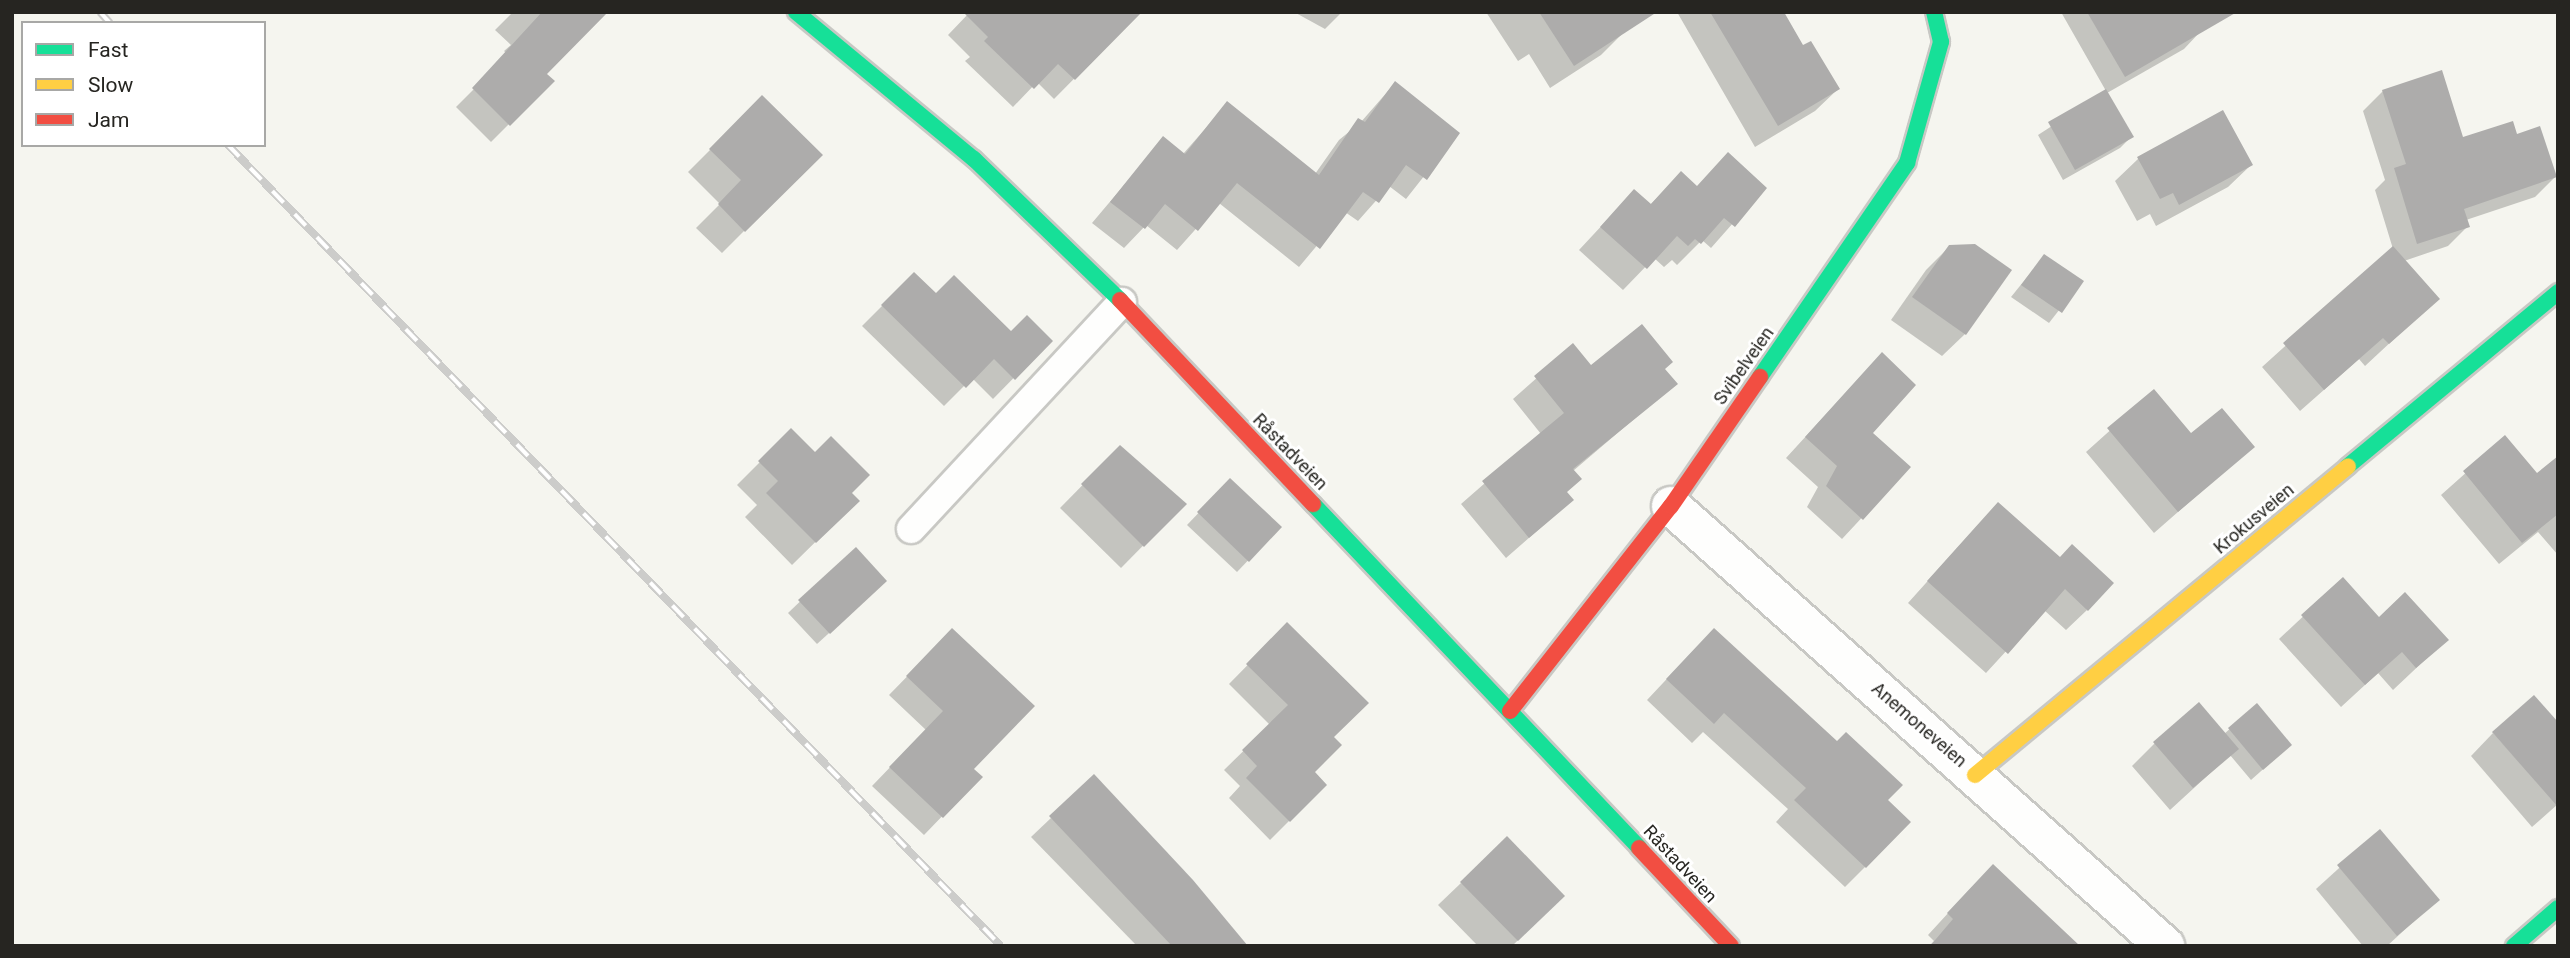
<!DOCTYPE html>
<html>
<head>
<meta charset="utf-8">
<style>
	body { margin:0 }
	#map { position:relative; width:2570px; height:958px; overflow:hidden; background:#f5f5ef; font-family:Roboto,sans-serif }
	div>[style] { position:absolute }
	.shadow>* { inset:0; background:#0003 }
	.building>* { inset:0; background:#adacab }
	.roads { filter:drop-shadow(2px 0 #c8c8c4) drop-shadow(-2px 0 #c8c8c4) drop-shadow(0 2px #c8c8c4) drop-shadow(0 -2px #c8c8c4) }
	.lane>* { height:28px; margin:-14px; padding:0 14px; transform-origin:14px; border-radius:14px; background:#fefefd }
	.street>* { height:38px; margin:-19px; padding:0 19px; transform-origin:19px; border-radius:19px; background:#fefefd }
	.fast>* { height:16px; margin:-8px; padding:0 8px; transform-origin:8px; border-radius:8px; background:#16e098 }
	.slow>* { height:16px; margin:-8px; padding:0 8px; transform-origin:8px; border-radius:8px; background:#ffcf43 }
	.jam>* { height:16px; margin:-8px; padding:0 8px; transform-origin:8px; border-radius:8px; background:#f24e42 }
	.rail>* { height:8px; margin-top:-4px; transform-origin:0; background:repeating-linear-gradient(90deg,#fff 0 16px,#ccccca 0 32px); box-sizing:border-box; border-block:2px solid #ccccca }
	span { translate:-50% -50%; white-space:nowrap; text-align:center; line-height:1.15; -webkit-text-stroke:6px #fff; paint-order:stroke }
	.street-label { font-size:18px; color:#262521 }
	.frame { position:absolute; inset:0; border:14px solid #262521; pointer-events:none }
	.legend { position:absolute; left:21px; top:21px; width:245px; height:126px; box-sizing:border-box; background:#fff; border:2px solid #a8a8a6; margin:0; padding:9px 12px; list-style:none; font-size:21px; color:#262521 }
	.legend li { display:flex; align-items:center; gap:14px; height:35px }
	.legend b { width:35px; border:2px solid #a8a8a6 }
</style>
</head>
<body>
<div id="map">
	<div class="shadow">
		<div style="clip-path:polygon(513px 12px,594px 12px,545px 74px,552px 81px,491px 142px,456px 107px,508px 55px,504px 51px,511px 45px,495px 30px)"></div>
		<div style="clip-path:polygon(970px 12px,1140px 12px,1054px 99px,1037px 82px,1013px 107px,965px 61px,970px 57px,948px 35px)"></div>
		<div style="clip-path:polygon(1294px 12px,1342px 12px,1325px 29px)"></div>
		<div style="clip-path:polygon(1486px 12px,1611px 12px,1624px 32px,1601px 55px,1550px 88px,1529px 54px,1518px 61px)"></div>
		<div style="clip-path:polygon(1677px 12px,1782px 12px,1803px 47px,1838px 89px,1815px 111px,1755px 147px)"></div>
		<div style="clip-path:polygon(2061px 12px,2189px 12px,2200px 32px,2184px 49px,2107px 93px,2131px 137px,2120px 148px,2063px 180px,2038px 135px,2106px 91px)"></div>
		<div style="clip-path:polygon(1395px 83px,1458px 133px,1406px 199px,1389px 186px,1358px 221px,1345px 212px,1299px 267px,1219px 203px,1177px 250px,1146px 225px,1124px 248px,1092px 223px,1163px 139px,1183px 154px,1227px 104px,1315px 174px,1339px 140px,1361px 122px)"></div>
		<div style="clip-path:polygon(2383px 91px,2462px 140px,2516px 137px,2555px 177px,2535px 197px,2466px 220px,2468px 226px,2448px 246px,2404px 261px,2437px 299px,2365px 366px,2359px 359px,2300px 411px,2262px 367px,2393px 249px,2375px 190px,2385px 180px,2363px 111px)"></div>
		<div style="clip-path:polygon(762px 98px,820px 155px,722px 253px,696px 228px,720px 204px,688px 172px)"></div>
		<div style="clip-path:polygon(2223px 113px,2251px 165px,2228px 187px,2156px 226px,2150px 214px,2137px 221px,2115px 181px,2138px 159px)"></div>
		<div style="clip-path:polygon(1681px 173px,1696px 188px,1764px 188px,1711px 248px,1702px 240px,1677px 265px,1672px 260px,1664px 267px,1654px 258px,1623px 290px,1579px 250px,1634px 191px,1650px 205px)"></div>
		<div style="clip-path:polygon(1949px 247px,1965px 334px,1942px 356px,1891px 320px,1926px 270px)"></div>
		<div style="clip-path:polygon(2044px 256px,2081px 282px,2049px 323px,2011px 297px)"></div>
		<div style="clip-path:polygon(914px 274px,936px 296px,1010px 333px,1050px 341px,993px 399px,972px 378px,944px 406px,862px 326px)"></div>
		<div style="clip-path:polygon(1573px 346px,1591px 367px,1663px 369px,1675px 384px,1573px 471px,1566px 493px,1572px 500px,1506px 558px,1461px 504px,1541px 434px,1513px 399px)"></div>
		<div style="clip-path:polygon(1862px 375px,1871px 433px,1909px 467px,1842px 539px,1807px 507px,1818px 487px,1786px 458px)"></div>
		<div style="clip-path:polygon(2154px 391px,2191px 436px,2252px 447px,2154px 533px,2086px 452px)"></div>
		<div style="clip-path:polygon(791px 431px,857px 501px,792px 565px,745px 517px,757px 505px,737px 485px)"></div>
		<div style="clip-path:polygon(2505px 438px,2536px 476px,2558px 458px,2558px 555px,2538px 532px,2499px 564px,2441px 495px)"></div>
		<div style="clip-path:polygon(1120px 447px,1184px 504px,1121px 568px,1060px 508px)"></div>
		<div style="clip-path:polygon(1230px 480px,1280px 527px,1237px 572px,1187px 525px)"></div>
		<div style="clip-path:polygon(1978px 525px,2059px 559px,2087px 610px,2066px 630px,2044px 610px,1986px 673px,1908px 603px)"></div>
		<div style="clip-path:polygon(855px 549px,873px 593px,817px 644px,788px 613px)"></div>
		<div style="clip-path:polygon(2343px 579px,2379px 619px,2446px 640px,2393px 690px,2378px 673px,2341px 707px,2279px 639px)"></div>
		<div style="clip-path:polygon(1287px 625px,1332px 738px,1312px 772px,1325px 785px,1270px 840px,1229px 798px,1240px 786px,1224px 770px,1270px 725px,1229px 684px)"></div>
		<div style="clip-path:polygon(934px 649px,972px 769px,980px 777px,924px 835px,872px 786px,926px 730px,889px 695px)"></div>
		<div style="clip-path:polygon(1694px 650px,1886px 800px,1865px 867px,1845px 887px,1776px 822px,1788px 809px,1703px 732px,1692px 743px,1647px 700px)"></div>
		<div style="clip-path:polygon(2256px 706px,2278px 756px,2251px 780px,2230px 755px,2170px 810px,2132px 766px,2155px 743px,2224px 734px)"></div>
		<div style="clip-path:polygon(2493px 733px,2558px 804px,2532px 827px,2471px 756px)"></div>
		<div style="clip-path:polygon(1051px 818px,1246px 946px,1137px 946px,1031px 837px)"></div>
		<div style="clip-path:polygon(2380px 831px,2437px 900px,2387px 946px,2363px 946px,2316px 889px)"></div>
		<div style="clip-path:polygon(1461px 883px,1540px 919px,1512px 946px,1478px 946px,1438px 905px)"></div>
		<div style="clip-path:polygon(1972px 887px,2079px 946px,1929px 946px,1934px 941px,1928px 935px)"></div>
	</div>
	<div class="building">
		<div style="clip-path:polygon(542px 12px,608px 12px,547px 74px,555px 81px,510px 126px,472px 88px)"></div>
		<div style="clip-path:polygon(963px 12px,1142px 12px,1075px 80px,1058px 64px,1034px 89px,984px 41px,988px 37px)"></div>
		<div style="clip-path:polygon(1539px 12px,1657px 12px,1574px 66px)"></div>
		<div style="clip-path:polygon(1710px 12px,1784px 12px,1803px 45px,1811px 41px,1840px 89px,1778px 126px)"></div>
		<div style="clip-path:polygon(2087px 12px,2237px 12px,2125px 77px)"></div>
		<div style="clip-path:polygon(2442px 70px,2463px 137px,2513px 121px,2517px 134px,2540px 126px,2557px 177px,2464px 209px,2470px 227px,2417px 244px,2394px 168px,2406px 164px,2382px 90px)"></div>
		<div style="clip-path:polygon(1395px 81px,1460px 133px,1427px 180px,1406px 165px,1379px 203px,1363px 192px,1320px 249px,1237px 183px,1198px 231px,1165px 204px,1145px 229px,1110px 202px,1163px 136px,1185px 154px,1227px 101px,1319px 175px,1358px 118px,1365px 122px)"></div>
		<div style="clip-path:polygon(2106px 89px,2134px 137px,2075px 170px,2048px 122px)"></div>
		<div style="clip-path:polygon(762px 95px,823px 155px,745px 232px,718px 204px,741px 180px,709px 149px)"></div>
		<div style="clip-path:polygon(2223px 110px,2253px 165px,2179px 205px,2173px 193px,2160px 199px,2137px 157px)"></div>
		<div style="clip-path:polygon(1728px 152px,1767px 188px,1735px 227px,1724px 218px,1701px 244px,1695px 239px,1688px 246px,1677px 236px,1647px 269px,1600px 227px,1634px 189px,1651px 204px,1681px 171px,1697px 186px)"></div>
		<div style="clip-path:polygon(1975px 244px,2012px 270px,1966px 335px,1912px 297px,1949px 245px)"></div>
		<div style="clip-path:polygon(2393px 246px,2440px 299px,2389px 344px,2383px 338px,2324px 390px,2283px 343px)"></div>
		<div style="clip-path:polygon(2044px 254px,2084px 281px,2062px 313px,2021px 285px)"></div>
		<div style="clip-path:polygon(914px 272px,936px 293px,954px 275px,1011px 331px,1027px 315px,1053px 341px,1015px 380px,994px 359px,966px 388px,881px 305px)"></div>
		<div style="clip-path:polygon(1642px 324px,1673px 362px,1665px 369px,1678px 384px,1573px 469px,1582px 479px,1567px 492px,1574px 500px,1529px 538px,1482px 481px,1564px 413px,1534px 376px,1573px 343px,1591px 365px)"></div>
		<div style="clip-path:polygon(1882px 352px,1916px 385px,1873px 433px,1911px 467px,1863px 520px,1826px 486px,1837px 466px,1805px 437px)"></div>
		<div style="clip-path:polygon(2154px 389px,2191px 433px,2222px 408px,2255px 447px,2178px 512px,2107px 428px)"></div>
		<div style="clip-path:polygon(791px 428px,815px 452px,831px 436px,870px 475px,852px 493px,860px 501px,816px 543px,766px 493px,778px 481px,758px 461px)"></div>
		<div style="clip-path:polygon(2505px 435px,2537px 473px,2558px 456px,2558px 514px,2522px 543px,2463px 471px)"></div>
		<div style="clip-path:polygon(1120px 445px,1187px 504px,1144px 547px,1081px 484px)"></div>
		<div style="clip-path:polygon(1230px 478px,1282px 527px,1249px 562px,1197px 512px)"></div>
		<div style="clip-path:polygon(1998px 502px,2060px 557px,2072px 544px,2114px 583px,2088px 611px,2065px 589px,2008px 654px,1927px 581px)"></div>
		<div style="clip-path:polygon(856px 547px,887px 581px,830px 634px,798px 600px)"></div>
		<div style="clip-path:polygon(2343px 577px,2379px 617px,2405px 592px,2449px 640px,2416px 668px,2402px 652px,2365px 685px,2301px 615px)"></div>
		<div style="clip-path:polygon(1287px 622px,1369px 703px,1334px 737px,1342px 745px,1315px 772px,1327px 785px,1290px 822px,1246px 778px,1257px 766px,1242px 750px,1288px 705px,1246px 664px)"></div>
		<div style="clip-path:polygon(952px 628px,1035px 706px,974px 769px,983px 777px,943px 818px,889px 767px,943px 711px,906px 676px)"></div>
		<div style="clip-path:polygon(1714px 628px,1837px 741px,1846px 732px,1903px 785px,1888px 800px,1911px 822px,1866px 868px,1794px 800px,1806px 788px,1724px 713px,1714px 724px,1666px 679px)"></div>
		<div style="clip-path:polygon(2534px 695px,2558px 722px,2558px 807px,2492px 732px)"></div>
		<div style="clip-path:polygon(2199px 702px,2239px 749px,2193px 788px,2153px 742px)"></div>
		<div style="clip-path:polygon(2257px 703px,2292px 745px,2263px 770px,2228px 728px)"></div>
		<div style="clip-path:polygon(1094px 774px,1193px 880px,1248px 946px,1172px 946px,1049px 816px)"></div>
		<div style="clip-path:polygon(2380px 829px,2440px 900px,2397px 936px,2337px 865px)"></div>
		<div style="clip-path:polygon(1507px 836px,1565px 896px,1518px 941px,1460px 882px)"></div>
		<div style="clip-path:polygon(1993px 864px,2080px 946px,1930px 946px,1953px 919px,1947px 913px)"></div>
	</div>
	<div class="roads">
		<div class="lane">
			<div style="left:911px;top:529px;width:310px;rotate:-47.1deg"></div>
		</div>
		<div class="street">
			<div style="left:1671px;top:506px;width:662px;rotate:41.69deg"></div>
		</div>
		<div class="fast">
			<div style="left:796px;top:12px;width:231px;rotate:39.6deg"></div>
			<div style="left:974px;top:159px;width:203px;rotate:44deg"></div>
			<div style="left:1760px;top:377px;width:260px;rotate:-55.5deg"></div>
			<div style="left:1907px;top:163px;width:126px;rotate:-74.3deg"></div>
			<div style="left:1941px;top:42px;width:31px;rotate:-103deg"></div>
			<div style="left:2348px;top:466px;width:273px;rotate:-39.6deg"></div>
			<div style="left:1313px;top:504px;width:474px;rotate:46.5deg"></div>
			<div style="left:2514px;top:946px;width:58px;rotate:-40.8deg"></div>
		</div>
		<div class="slow">
			<div style="left:1975px;top:775px;width:484px;rotate:-39.6deg"></div>
		</div>
		<div class="jam">
			<div style="left:1120px;top:300px;width:281px;rotate:46.6deg"></div>
			<div style="left:1510px;top:711px;width:261px;rotate:-51.9deg"></div>
			<div style="left:1671px;top:506px;width:157px;rotate:-55.4deg"></div>
			<div style="left:1639px;top:848px;width:134px;rotate:46.8deg"></div>
		</div>
	</div>
	<div class="rail">
		<div style="left:100px;top:12px;width:15px;rotate:48deg"></div>
		<div style="left:228px;top:145px;width:1113px;rotate:46.02deg"></div>
	</div>
	<div class="street-label">
		<span style="left:1744px;top:366px;rotate:-55deg">Svibelveien</span>
		<span style="left:1290px;top:452px;rotate:46deg">Råstadveien</span>
		<span style="left:2254px;top:519px;rotate:-40deg">Krokusveien</span>
		<span style="left:1919px;top:725px;rotate:41deg">Anemoneveien</span>
		<span style="left:1680px;top:864px;rotate:47deg">Råstadveien</span>
	</div>
	<div class="frame"></div>
	<ul class="legend">
	<li><b style="height:9px;background:#16e098"></b>Fast</li>
	<li><b style="height:9px;background:#ffcf43"></b>Slow</li>
	<li><b style="height:9px;background:#f24e42"></b>Jam</li>
	</ul>
</div>
</body>
</html>
